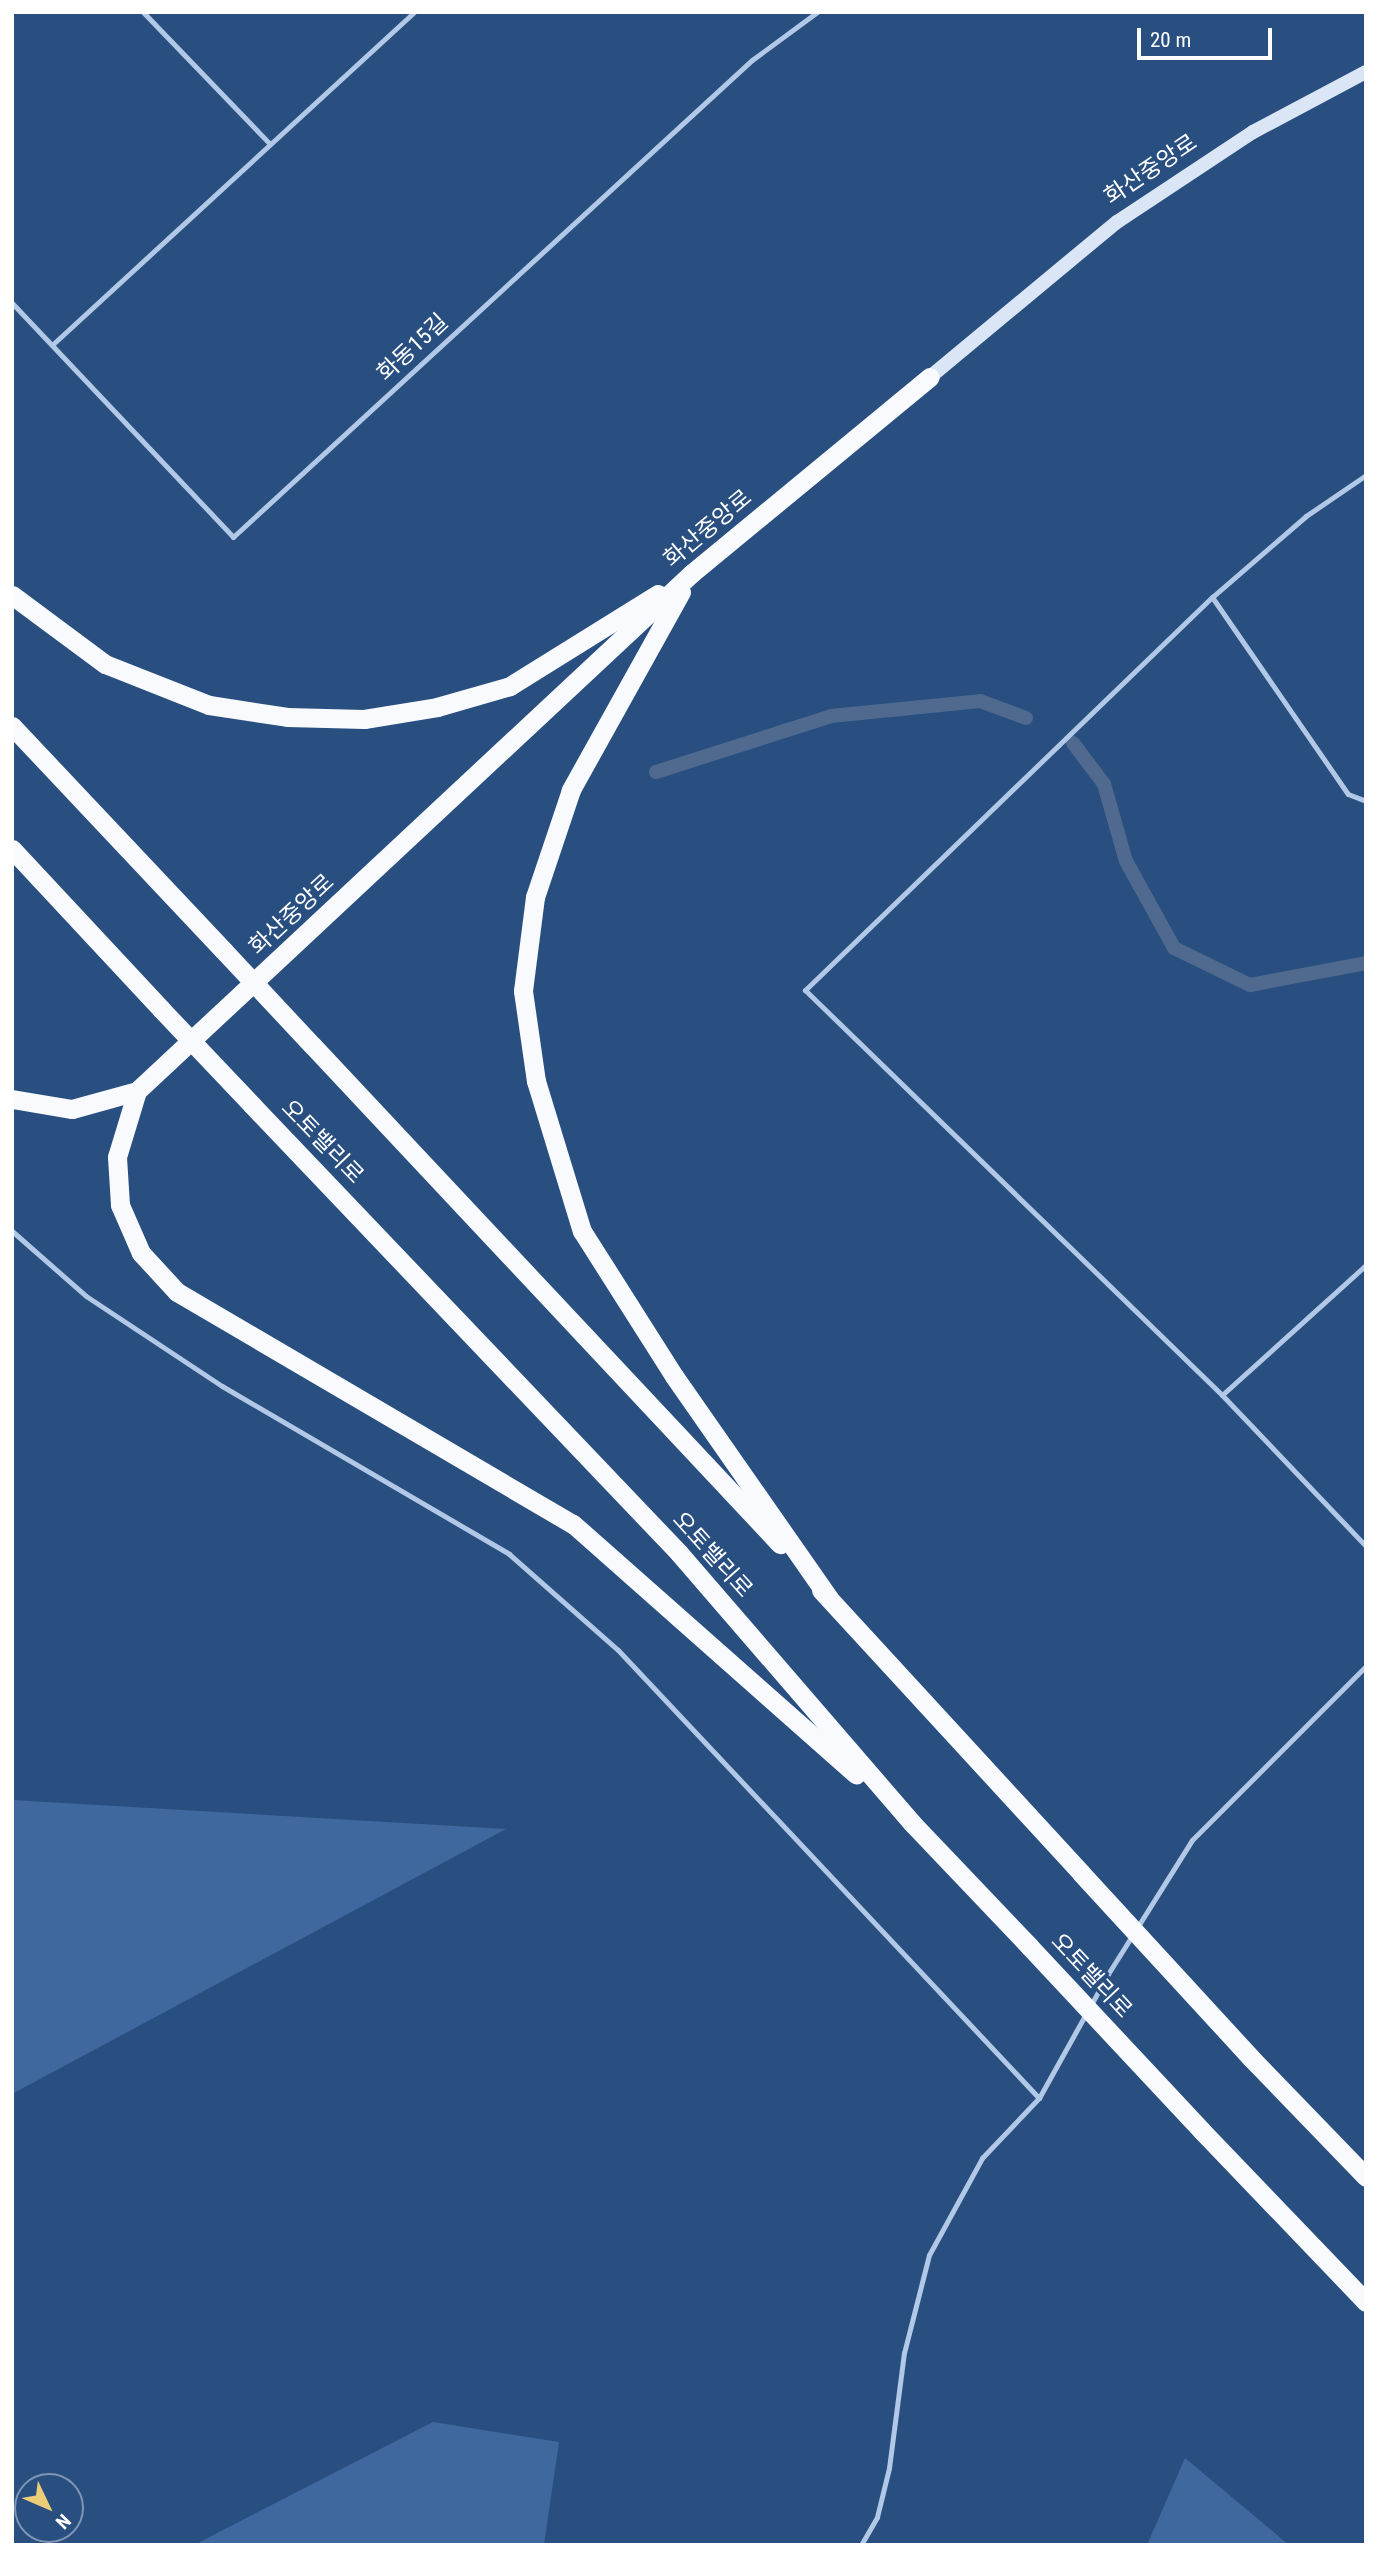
<!DOCTYPE html>
<html>
<head>
<meta charset="utf-8">
<style>
	body { margin:0 }
	#map { position:relative; width:1378px; height:2557px; overflow:hidden; background:#294f81; font-family:"Roboto Condensed","Noto Sans KR",sans-serif }
	div>[style] { position:absolute }
	.green>* { inset:0; background:#3e689e }
	.stream>* { height:14px; margin:-7px; padding:0 7px; transform-origin:7px; border-radius:7px; background:#4f6a8e }
	.service>* { height:5px; margin:-2.5px; padding:0 2.5px; transform-origin:2.5px; border-radius:2.5px; background:#b1c8e6 }
	.secondary>* { height:14px; margin:-7px; padding:0 7px; transform-origin:7px; border-radius:7px; background:#dae6f6 }
	.trunk>* { height:19px; margin:-9.5px; padding:0 9.5px; transform-origin:9.5px; border-radius:9.5px; background:#f8fafe }
	.trunk-bridge>* { height:19px; margin:-9.5px; padding:0 9.5px; transform-origin:9.5px; border-radius:9.5px; background:#f8fafe }
	span { translate:-50% -50%; white-space:nowrap; text-align:center; line-height:1.15; -webkit-text-stroke:6px #294f81; paint-order:stroke }
	.street-label { font-size:23px; color:#fff }
	.frame { position:absolute; inset:0; border:14px solid #fff; pointer-events:none }
	.north { position:absolute; left:14px; top:2473px; width:70px; height:70px; box-sizing:border-box; background:#294f81; border:2px solid #7f95b3; border-radius:50%; rotate:134deg; font-size:19px; font-weight:700; line-height:28px; text-align:center; color:#fff }
	.north::after { content:''; display:block; margin:auto; width:24px; height:32px; background:#edcc78; clip-path:polygon(50% 0,100% 100%,50% 72%,0 100%) }
	.scale { position:absolute; left:1137px; top:28px; width:135px; height:32px; box-sizing:border-box; border:4px solid #fff; border-top:0; padding-left:9px; font-size:21px; line-height:24px; white-space:nowrap; color:#fff; -webkit-text-stroke:5px #294f81; paint-order:stroke }
</style>
</head>
<body>
<div id="map">
	<div class="green">
		<div style="clip-path:polygon(12px 1800px,506px 1829px,12px 2094px)"></div>
		<div style="clip-path:polygon(433px 2422px,559px 2442px,544px 2545px,194px 2545px)"></div>
		<div style="clip-path:polygon(1185px 2458px,1289px 2545px,1147px 2545px)"></div>
	</div>
	<div class="stream">
		<div style="left:1073px;top:743px;width:51px;rotate:52.9deg"></div>
		<div style="left:1104px;top:784px;width:80px;rotate:74.1deg"></div>
		<div style="left:1126px;top:861px;width:99px;rotate:61.1deg"></div>
		<div style="left:1174px;top:948px;width:85px;rotate:26deg"></div>
		<div style="left:1250px;top:985px;width:118px;rotate:-10.7deg"></div>
		<div style="left:656px;top:772px;width:184px;rotate:-17.7deg"></div>
		<div style="left:831px;top:716px;width:150px;rotate:-5.7deg"></div>
		<div style="left:980px;top:701px;width:49px;rotate:20.3deg"></div>
	</div>
	<div class="service">
		<div style="left:143px;top:12px;width:183px;rotate:46.1deg"></div>
		<div style="left:12px;top:303px;width:322px;rotate:46.6deg"></div>
		<div style="left:233px;top:537px;width:705px;rotate:-42.59deg"></div>
		<div style="left:752px;top:60px;width:81px;rotate:-36.4deg"></div>
		<div style="left:52px;top:345px;width:492px;rotate:-42.6deg"></div>
		<div style="left:1366px;top:475px;width:73px;rotate:145.7deg"></div>
		<div style="left:1306px;top:516px;width:124px;rotate:139.2deg"></div>
		<div style="left:1212px;top:597px;width:566px;rotate:136deg"></div>
		<div style="left:805px;top:990px;width:581px;rotate:44.16deg"></div>
		<div style="left:1222px;top:1395px;width:209px;rotate:46.4deg"></div>
		<div style="left:1212px;top:597px;width:239px;rotate:55.4deg"></div>
		<div style="left:1348px;top:794px;width:19px;rotate:21deg"></div>
		<div style="left:12px;top:1231px;width:98px;rotate:41.3deg"></div>
		<div style="left:86px;top:1296px;width:163px;rotate:33.5deg"></div>
		<div style="left:222px;top:1386px;width:333px;rotate:30.3deg"></div>
		<div style="left:509px;top:1554px;width:145px;rotate:41.4deg"></div>
		<div style="left:618px;top:1650px;width:615px;rotate:46.78deg"></div>
		<div style="left:1222px;top:1395px;width:194px;rotate:-42.1deg"></div>
		<div style="left:861px;top:2545px;width:32px;rotate:-60deg"></div>
		<div style="left:877px;top:2517px;width:50px;rotate:-76.2deg"></div>
		<div style="left:889px;top:2468px;width:116px;rotate:-82.6deg"></div>
		<div style="left:904px;top:2353px;width:101px;rotate:-75.7deg"></div>
		<div style="left:929px;top:2255px;width:111px;rotate:-61.3deg"></div>
		<div style="left:982px;top:2158px;width:83px;rotate:-46.5deg"></div>
		<div style="left:1039px;top:2098px;width:142px;rotate:-60.9deg"></div>
		<div style="left:1108px;top:1974px;width:158px;rotate:-57.9deg"></div>
		<div style="left:1192px;top:1840px;width:246px;rotate:-45deg"></div>
	</div>
	<div class="secondary">
		<div style="left:930px;top:377px;width:243px;rotate:-39.7deg"></div>
		<div style="left:1117px;top:222px;width:163px;rotate:-33.5deg"></div>
		<div style="left:1253px;top:132px;width:128px;rotate:-28deg"></div>
	</div>
	<div class="trunk">
		<div style="left:681px;top:592px;width:227px;rotate:119.1deg"></div>
		<div style="left:571px;top:790px;width:113px;rotate:108.6deg"></div>
		<div style="left:535px;top:897px;width:95px;rotate:97.3deg"></div>
		<div style="left:523px;top:991px;width:91px;rotate:81.8deg"></div>
		<div style="left:536px;top:1081px;width:157px;rotate:73deg"></div>
		<div style="left:582px;top:1231px;width:172px;rotate:57.6deg"></div>
		<div style="left:674px;top:1376px;width:271px;rotate:55.1deg"></div>
		<div style="left:12px;top:595px;width:116px;rotate:36.6deg"></div>
		<div style="left:105px;top:664px;width:112px;rotate:21.5deg"></div>
		<div style="left:209px;top:705px;width:79px;rotate:8.7deg"></div>
		<div style="left:287px;top:717px;width:77px;rotate:1.5deg"></div>
		<div style="left:364px;top:719px;width:74px;rotate:-9.3deg"></div>
		<div style="left:437px;top:707px;width:76px;rotate:-16deg"></div>
		<div style="left:510px;top:686px;width:174px;rotate:-31.9deg"></div>
		<div style="left:12px;top:726px;width:309px;rotate:46.7deg"></div>
		<div style="left:12px;top:849px;width:219px;rotate:47deg"></div>
		<div style="left:313px;top:1046px;width:683px;rotate:46.84deg"></div>
		<div style="left:137px;top:1091px;width:69px;rotate:106.9deg"></div>
		<div style="left:117px;top:1157px;width:48px;rotate:86.4deg"></div>
		<div style="left:120px;top:1205px;width:52px;rotate:66.4deg"></div>
		<div style="left:141px;top:1253px;width:53px;rotate:47.3deg"></div>
		<div style="left:177px;top:1292px;width:459px;rotate:30.4deg"></div>
		<div style="left:573px;top:1524px;width:378px;rotate:41.5deg"></div>
		<div style="left:12px;top:1099px;width:61px;rotate:9.5deg"></div>
		<div style="left:72px;top:1109px;width:67px;rotate:-15.5deg"></div>
		<div style="left:137px;top:1091px;width:759px;rotate:-43.03deg"></div>
		<div style="left:692px;top:573px;width:308px;rotate:-39.5deg"></div>
		<div style="left:252px;top:1105px;width:619px;rotate:46.37deg"></div>
		<div style="left:679px;top:1553px;width:357px;rotate:49.2deg"></div>
		<div style="left:912px;top:1823px;width:170px;rotate:46.4deg"></div>
		<div style="left:821px;top:1590px;width:384px;rotate:47.4deg"></div>
		<div style="left:1252px;top:2059px;width:164px;rotate:46deg"></div>
		<div style="left:1202px;top:2131px;width:237px;rotate:46.2deg"></div>
	</div>
	<div class="trunk-bridge">
		<div style="left:224px;top:951px;width:130px;rotate:46.9deg"></div>
		<div style="left:161px;top:1009px;width:132px;rotate:46.5deg"></div>
		<div style="left:1081px;top:1873px;width:253px;rotate:47.4deg"></div>
		<div style="left:1029px;top:1946px;width:253px;rotate:46.9deg"></div>
	</div>
	<div class="street-label">
		<span style="left:1151px;top:170px;rotate:-34deg">화산중앙로</span>
		<span style="left:413px;top:348px;rotate:-43deg">화동15길</span>
		<span style="left:708px;top:529px;rotate:-40deg">화산중앙로</span>
		<span style="left:292px;top:915px;rotate:-43deg">화산중앙로</span>
		<span style="left:322px;top:1142px;rotate:46deg">오토밸리로</span>
		<span style="left:712px;top:1555px;rotate:48deg">오토밸리로</span>
		<span style="left:1091px;top:1976px;rotate:47deg">오토밸리로</span>
	</div>
	<div class="frame"></div>
	<div class="north">N</div>
	<div class="scale">20 m</div>
</div>
</body>
</html>
